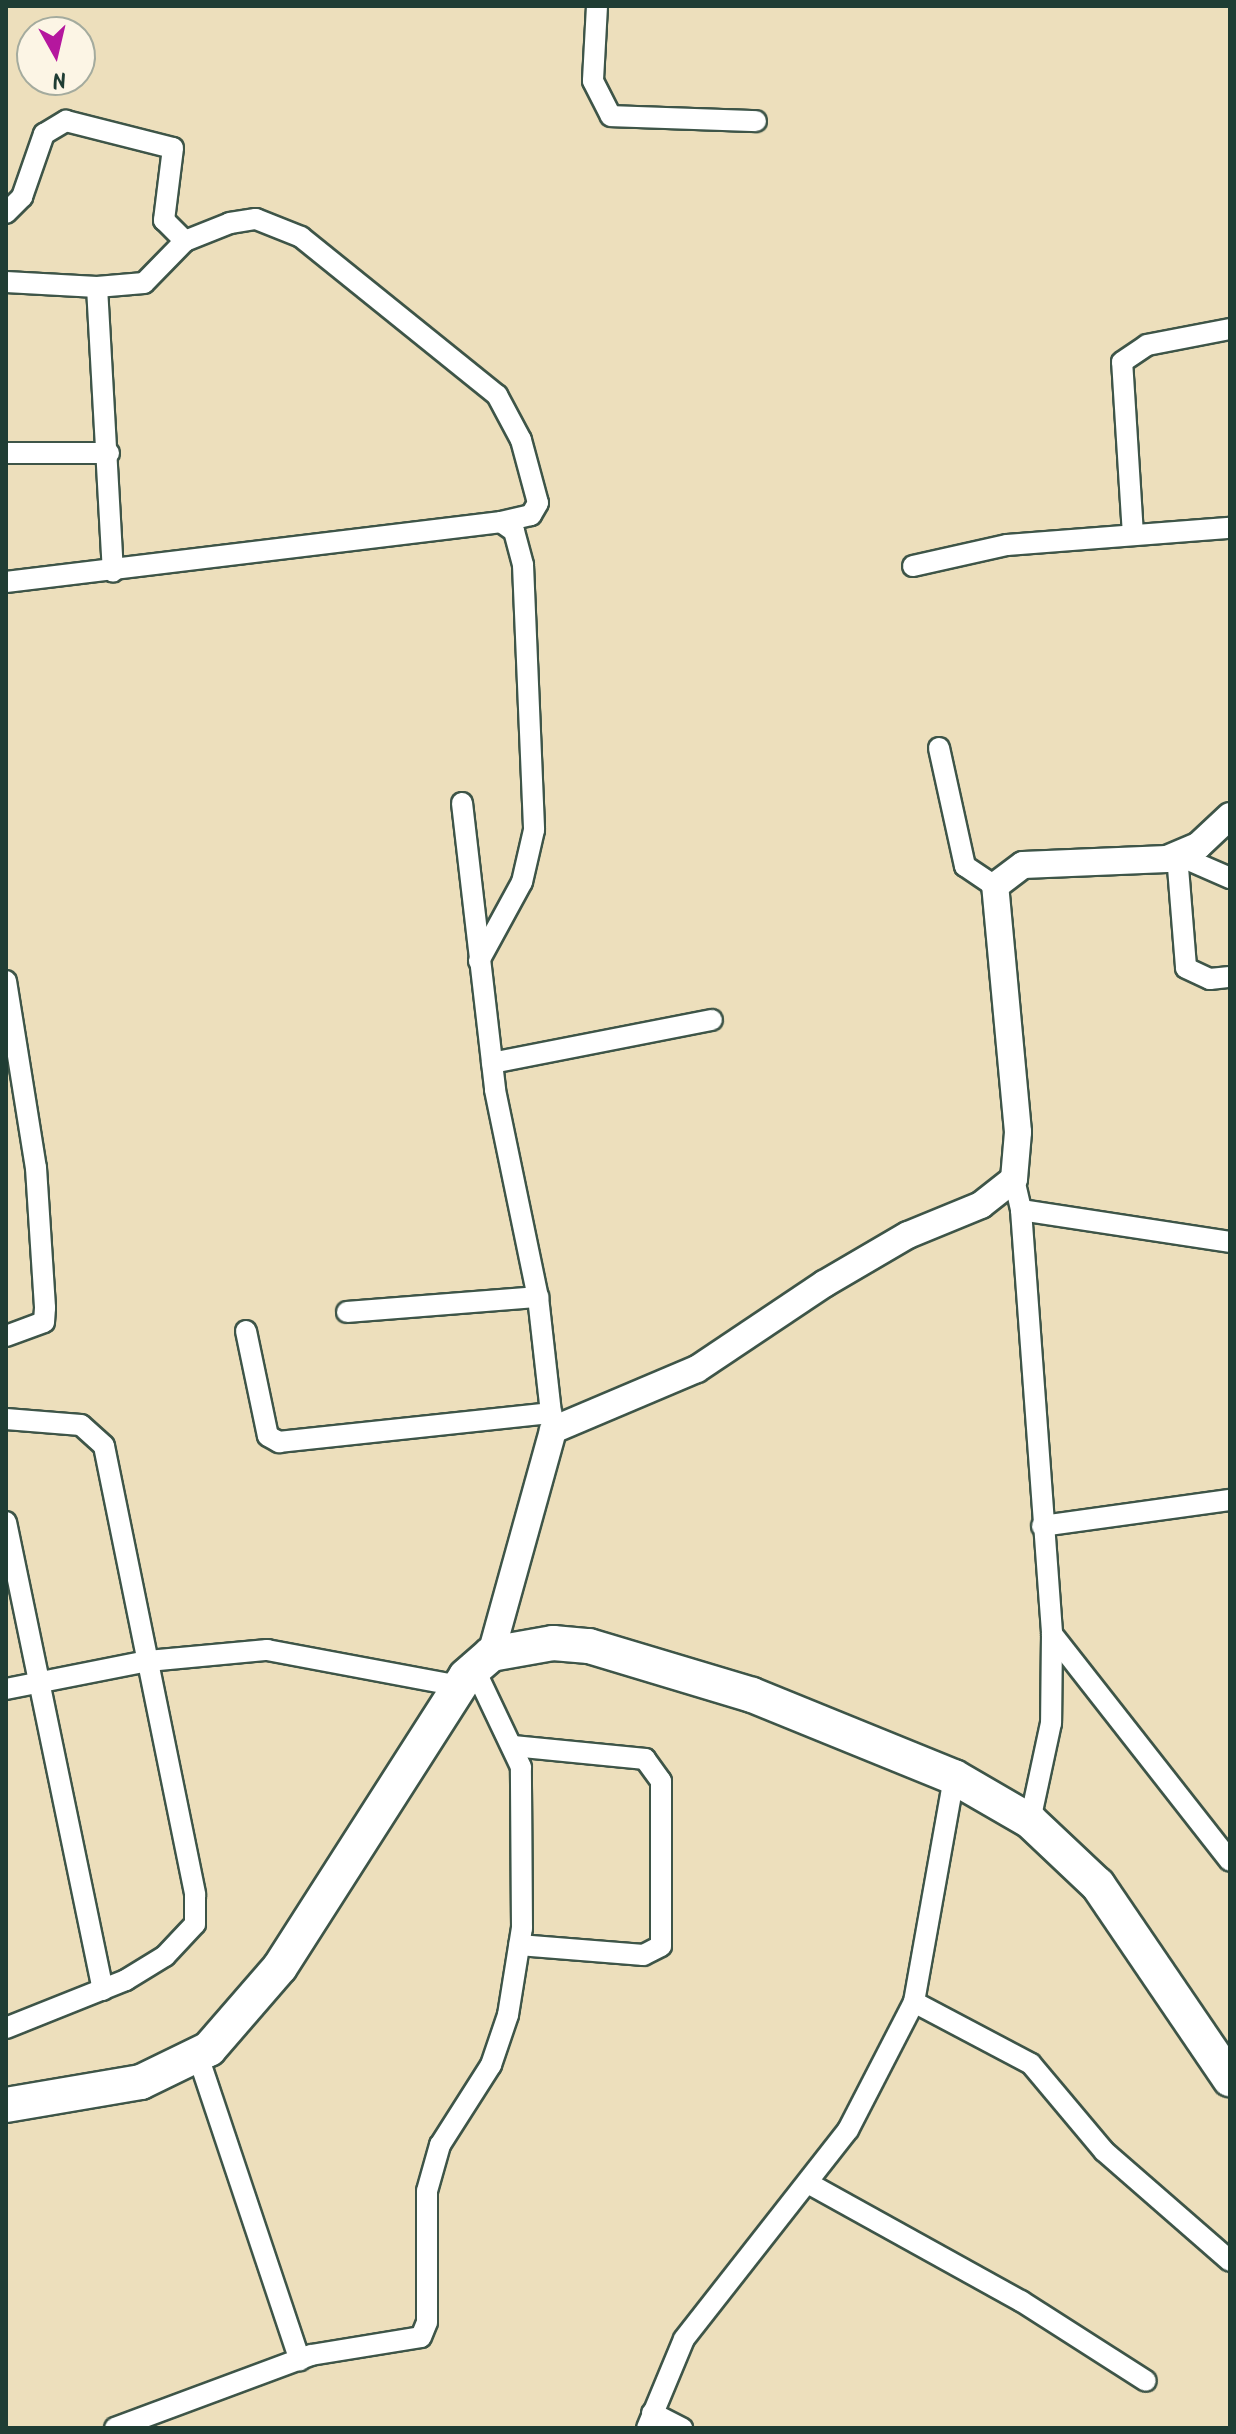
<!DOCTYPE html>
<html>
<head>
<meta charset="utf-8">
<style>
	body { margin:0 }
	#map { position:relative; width:1236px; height:2434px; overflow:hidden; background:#eddfbc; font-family:Kalam,sans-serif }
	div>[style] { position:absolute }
	.roads { filter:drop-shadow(2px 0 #3e5548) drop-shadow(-2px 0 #3e5548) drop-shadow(0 2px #3e5548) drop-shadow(0 -2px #3e5548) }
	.minor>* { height:20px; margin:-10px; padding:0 10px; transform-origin:10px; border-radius:10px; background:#fff }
	.tertiary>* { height:26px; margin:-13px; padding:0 13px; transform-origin:13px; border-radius:13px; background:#fff }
	.trunk>* { height:34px; margin:-17px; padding:0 17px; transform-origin:17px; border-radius:17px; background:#fff }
	span { translate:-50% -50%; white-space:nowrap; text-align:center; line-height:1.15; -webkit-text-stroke:6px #fcf5e5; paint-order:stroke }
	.frame { position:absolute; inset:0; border:8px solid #1f3d34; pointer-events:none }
	.north { position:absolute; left:16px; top:16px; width:80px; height:80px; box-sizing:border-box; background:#fcf5e5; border:2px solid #a4ab9e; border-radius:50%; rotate:172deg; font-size:22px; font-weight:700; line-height:32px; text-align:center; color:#1f3d34 }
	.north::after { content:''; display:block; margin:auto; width:28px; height:36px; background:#b5179e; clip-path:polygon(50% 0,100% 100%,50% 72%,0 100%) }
</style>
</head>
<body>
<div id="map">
	<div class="roads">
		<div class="minor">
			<div style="left:597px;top:6px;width:75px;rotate:93.1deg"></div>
			<div style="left:593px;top:81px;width:39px;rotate:63deg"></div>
			<div style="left:611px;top:116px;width:145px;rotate:2deg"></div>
			<div style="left:6px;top:213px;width:23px;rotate:-45deg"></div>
			<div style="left:22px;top:197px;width:67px;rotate:-70.8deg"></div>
			<div style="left:44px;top:134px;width:26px;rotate:-31deg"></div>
			<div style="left:66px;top:121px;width:110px;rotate:14.2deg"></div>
			<div style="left:173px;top:148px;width:73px;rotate:97.1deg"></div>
			<div style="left:164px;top:220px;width:30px;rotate:45deg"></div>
			<div style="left:6px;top:282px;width:91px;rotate:3.1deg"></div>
			<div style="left:97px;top:287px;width:285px;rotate:86.8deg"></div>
			<div style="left:97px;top:287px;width:47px;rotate:-4.9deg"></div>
			<div style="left:144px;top:283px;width:59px;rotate:-45.7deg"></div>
			<div style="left:185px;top:241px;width:48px;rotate:-21.8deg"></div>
			<div style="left:230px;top:223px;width:26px;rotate:-9deg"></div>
			<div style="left:256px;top:219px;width:48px;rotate:21.8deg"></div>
			<div style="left:301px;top:237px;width:252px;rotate:38.9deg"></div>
			<div style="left:497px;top:395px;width:51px;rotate:61.9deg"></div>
			<div style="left:521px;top:440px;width:65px;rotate:74.9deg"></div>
			<div style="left:538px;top:503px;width:14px;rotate:120deg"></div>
			<div style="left:531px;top:515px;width:31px;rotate:167deg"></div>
			<div style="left:6px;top:453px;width:103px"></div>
			<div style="left:1133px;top:535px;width:173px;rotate:-93.6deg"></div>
			<div style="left:1122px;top:362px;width:30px;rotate:-34deg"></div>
			<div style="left:1147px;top:345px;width:85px;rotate:-10.9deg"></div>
			<div style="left:913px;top:566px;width:96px;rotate:-12.6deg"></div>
			<div style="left:1007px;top:545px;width:224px;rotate:-4.4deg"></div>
			<div style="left:6px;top:582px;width:499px;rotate:-6.9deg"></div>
			<div style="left:501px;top:522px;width:16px;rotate:35deg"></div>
			<div style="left:514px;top:531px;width:35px;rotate:75deg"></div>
			<div style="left:523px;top:565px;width:265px;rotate:87.6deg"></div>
			<div style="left:534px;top:830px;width:53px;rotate:103deg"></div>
			<div style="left:522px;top:882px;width:90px;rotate:118.6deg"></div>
			<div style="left:939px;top:748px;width:121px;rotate:77.6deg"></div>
			<div style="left:965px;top:866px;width:36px;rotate:34deg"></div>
			<div style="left:462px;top:803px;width:289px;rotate:83.4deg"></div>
			<div style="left:495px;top:1090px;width:211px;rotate:78.3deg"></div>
			<div style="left:538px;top:1297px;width:134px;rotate:83.6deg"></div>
			<div style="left:1230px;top:878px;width:58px;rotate:-156.5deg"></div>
			<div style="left:1177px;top:855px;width:113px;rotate:85.4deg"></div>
			<div style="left:1186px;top:968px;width:26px;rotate:25deg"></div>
			<div style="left:1210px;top:979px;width:20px;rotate:-6deg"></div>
			<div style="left:6px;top:981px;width:189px;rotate:80.9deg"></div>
			<div style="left:36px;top:1168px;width:140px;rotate:86.3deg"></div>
			<div style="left:45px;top:1308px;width:14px;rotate:94deg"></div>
			<div style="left:44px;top:1322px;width:40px;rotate:159.8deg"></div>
			<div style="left:492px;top:1063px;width:224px;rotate:-11.1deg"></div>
			<div style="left:1014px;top:1179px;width:32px;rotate:77deg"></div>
			<div style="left:1021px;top:1210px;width:211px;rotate:8.7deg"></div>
			<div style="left:1021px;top:1210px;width:425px;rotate:85.8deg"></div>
			<div style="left:1052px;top:1634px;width:89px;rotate:90.6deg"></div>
			<div style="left:1051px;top:1723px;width:100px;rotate:102.1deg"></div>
			<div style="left:347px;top:1312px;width:192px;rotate:-4.5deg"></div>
			<div style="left:246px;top:1331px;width:107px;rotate:78.2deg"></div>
			<div style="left:268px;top:1436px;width:13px;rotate:29deg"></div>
			<div style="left:279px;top:1442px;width:274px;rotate:-6.1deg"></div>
			<div style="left:6px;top:1419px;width:75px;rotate:4.6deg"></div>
			<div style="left:81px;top:1425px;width:31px;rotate:42deg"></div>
			<div style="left:104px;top:1446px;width:458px;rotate:78.5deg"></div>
			<div style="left:195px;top:1895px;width:29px;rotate:90deg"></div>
			<div style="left:195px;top:1924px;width:44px;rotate:133.2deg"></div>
			<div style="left:165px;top:1956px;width:46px;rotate:148.4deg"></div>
			<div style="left:126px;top:1980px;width:129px;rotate:158.2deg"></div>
			<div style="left:6px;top:1522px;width:478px;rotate:78.3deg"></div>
			<div style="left:1042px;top:1526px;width:190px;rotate:-7.9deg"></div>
			<div style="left:1052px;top:1634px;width:288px;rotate:51.9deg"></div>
			<div style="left:6px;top:1689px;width:145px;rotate:-11.2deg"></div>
			<div style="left:148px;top:1661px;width:120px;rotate:-5.3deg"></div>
			<div style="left:267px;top:1650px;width:195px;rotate:10.6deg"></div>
			<div style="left:513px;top:1746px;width:133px;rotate:5.6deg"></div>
			<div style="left:645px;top:1759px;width:27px;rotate:54deg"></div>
			<div style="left:661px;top:1781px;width:165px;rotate:90deg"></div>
			<div style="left:661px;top:1946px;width:20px;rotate:153deg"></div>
			<div style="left:643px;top:1955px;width:124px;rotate:-175.4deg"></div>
			<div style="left:914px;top:2002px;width:132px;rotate:27.9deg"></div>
			<div style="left:1031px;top:2064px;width:114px;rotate:50deg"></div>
			<div style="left:1104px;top:2151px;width:167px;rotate:41.1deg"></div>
			<div style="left:198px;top:2056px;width:321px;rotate:71.5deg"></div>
			<div style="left:808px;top:2183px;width:244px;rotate:29deg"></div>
			<div style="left:1021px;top:2301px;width:148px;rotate:32.6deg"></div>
			<div style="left:652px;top:2413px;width:34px;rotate:27deg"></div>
			<div style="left:115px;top:2428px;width:209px;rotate:-20.4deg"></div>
			<div style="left:311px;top:2355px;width:111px;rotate:-9.3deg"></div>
			<div style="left:421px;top:2337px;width:16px;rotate:-68deg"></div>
			<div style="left:427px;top:2322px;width:131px;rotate:-90deg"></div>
			<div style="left:427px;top:2191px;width:48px;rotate:-74.2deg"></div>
			<div style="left:440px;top:2145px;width:95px;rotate:-57.5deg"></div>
			<div style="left:491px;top:2065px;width:53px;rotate:-71.2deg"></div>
			<div style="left:508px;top:2015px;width:88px;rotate:-80.9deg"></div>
			<div style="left:522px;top:1928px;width:161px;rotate:-90.4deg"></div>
			<div style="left:521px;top:1767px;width:110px;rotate:-115.4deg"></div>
			<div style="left:647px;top:2428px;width:96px;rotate:-67.4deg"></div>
			<div style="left:684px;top:2339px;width:266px;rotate:-51.9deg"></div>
			<div style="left:848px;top:2130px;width:144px;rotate:-62.7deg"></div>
			<div style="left:914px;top:2002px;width:229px;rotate:-79.9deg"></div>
		</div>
		<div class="tertiary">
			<div style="left:491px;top:1654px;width:232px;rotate:-74.5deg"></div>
			<div style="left:553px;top:1430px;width:156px;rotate:-23deg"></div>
			<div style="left:697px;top:1369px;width:153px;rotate:-33.8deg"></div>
			<div style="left:824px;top:1284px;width:97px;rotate:-30.3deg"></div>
			<div style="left:908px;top:1235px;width:79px;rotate:-22.3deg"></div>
			<div style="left:981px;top:1205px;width:42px;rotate:-38.2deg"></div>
			<div style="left:1014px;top:1179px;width:47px;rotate:-85.1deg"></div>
			<div style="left:1018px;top:1132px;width:247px;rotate:-95.3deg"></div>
			<div style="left:995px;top:886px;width:35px;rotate:-37deg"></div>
			<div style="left:1023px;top:865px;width:144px;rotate:-2.4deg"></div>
			<div style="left:1167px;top:859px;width:34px;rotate:-23deg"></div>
			<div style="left:1198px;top:846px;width:44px;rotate:-43.2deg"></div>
		</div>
		<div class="trunk">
			<div style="left:6px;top:2105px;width:137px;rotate:-9.7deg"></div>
			<div style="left:141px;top:2082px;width:76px;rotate:-25.9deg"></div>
			<div style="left:209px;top:2049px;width:108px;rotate:-49.1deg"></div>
			<div style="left:280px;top:1967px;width:345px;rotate:-57.4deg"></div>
			<div style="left:466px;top:1676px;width:33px;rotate:-41deg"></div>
			<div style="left:491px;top:1654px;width:63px;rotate:-10.1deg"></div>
			<div style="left:553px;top:1643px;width:36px;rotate:5deg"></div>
			<div style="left:589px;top:1646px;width:170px;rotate:16.7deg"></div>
			<div style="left:752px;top:1695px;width:218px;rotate:22.1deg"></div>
			<div style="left:954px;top:1777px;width:88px;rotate:30.1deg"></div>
			<div style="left:1030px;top:1821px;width:93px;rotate:43.3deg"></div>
			<div style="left:1098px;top:1885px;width:235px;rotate:55.8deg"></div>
		</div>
	</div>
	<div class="frame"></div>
	<div class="north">N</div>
</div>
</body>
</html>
